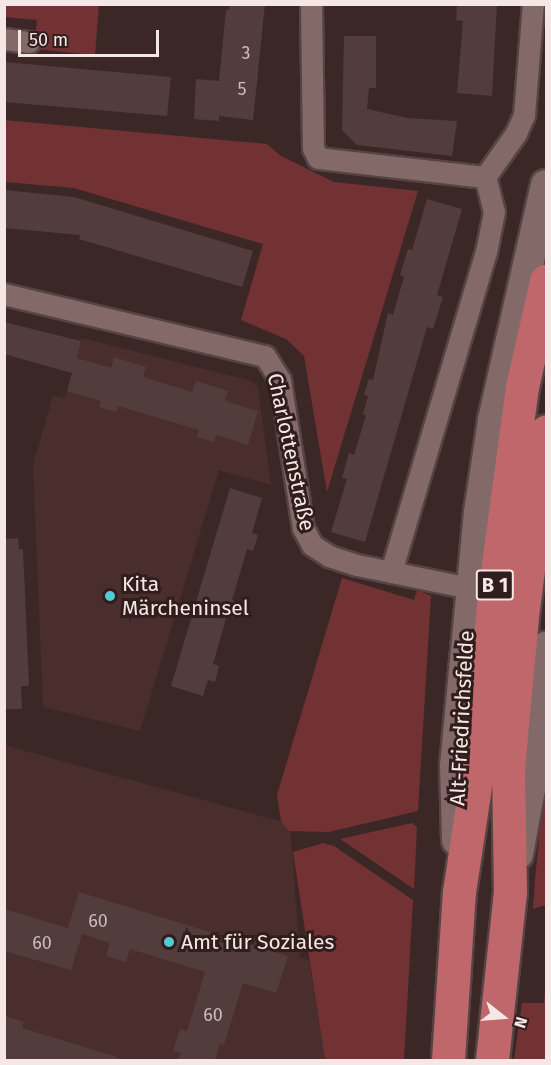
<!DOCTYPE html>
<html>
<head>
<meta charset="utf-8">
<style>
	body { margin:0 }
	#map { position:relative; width:551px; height:1065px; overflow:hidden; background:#3c2727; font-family:"Fira Sans",sans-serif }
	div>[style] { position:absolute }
	.built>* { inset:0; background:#4a2e2e }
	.green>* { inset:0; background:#723234 }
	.building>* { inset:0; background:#533c3c }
	.roads { filter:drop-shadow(2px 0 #564344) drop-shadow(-2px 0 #564344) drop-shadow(0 2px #564344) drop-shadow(0 -2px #564344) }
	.street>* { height:21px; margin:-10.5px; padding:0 10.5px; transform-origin:10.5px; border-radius:10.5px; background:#836a69 }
	.secondary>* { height:30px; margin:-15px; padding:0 15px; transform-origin:15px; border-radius:15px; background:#836a69 }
	.primary>* { height:33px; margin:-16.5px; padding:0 16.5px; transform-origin:16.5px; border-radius:16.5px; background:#bf676b }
	.dots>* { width:16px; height:16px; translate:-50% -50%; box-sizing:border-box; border:3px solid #321d1d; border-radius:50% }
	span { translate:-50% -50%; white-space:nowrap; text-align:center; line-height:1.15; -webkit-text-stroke:6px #321d1d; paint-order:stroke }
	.number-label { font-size:18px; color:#cdbcbc }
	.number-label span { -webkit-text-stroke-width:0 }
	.shield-label span { padding:2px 4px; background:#321d1d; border:2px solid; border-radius:4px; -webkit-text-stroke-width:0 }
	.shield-label { font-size:20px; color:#f6e7e7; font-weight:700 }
	.street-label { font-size:21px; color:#f6e7e7 }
	.poi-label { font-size:21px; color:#f6e7e7 }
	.left { translate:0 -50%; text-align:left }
	.frame { position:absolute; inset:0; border:6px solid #f6e7e7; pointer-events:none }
	.north { position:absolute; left:473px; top:987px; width:60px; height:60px; -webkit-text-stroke:4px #321d1d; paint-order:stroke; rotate:107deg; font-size:16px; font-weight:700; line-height:24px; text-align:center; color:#f6e7e7 }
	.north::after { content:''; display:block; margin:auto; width:21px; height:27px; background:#f6e7e7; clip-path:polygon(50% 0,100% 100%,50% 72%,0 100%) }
	.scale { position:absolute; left:18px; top:30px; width:141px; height:27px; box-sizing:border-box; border:3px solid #f6e7e7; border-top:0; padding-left:8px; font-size:18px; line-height:21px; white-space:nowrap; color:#f6e7e7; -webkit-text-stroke:4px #321d1d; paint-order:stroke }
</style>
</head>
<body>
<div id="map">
	<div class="built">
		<div style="clip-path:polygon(82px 338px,252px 381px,258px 388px,271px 485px,219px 470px,140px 731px,43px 707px,33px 465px,53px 396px,65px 398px)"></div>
		<div style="clip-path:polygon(4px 745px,290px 824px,300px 958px,309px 960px,325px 1060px,5px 1060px)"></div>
	</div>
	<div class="green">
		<div style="clip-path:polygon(4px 5px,99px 5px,95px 55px,34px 49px,37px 20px,5px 17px)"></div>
		<div style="clip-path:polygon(4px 120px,267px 144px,281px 156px,334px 182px,418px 191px,327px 492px,304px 356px,286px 339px,241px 320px,263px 244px,74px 188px,5px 182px)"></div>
		<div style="clip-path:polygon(342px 578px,414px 600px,417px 590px,431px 596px,418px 811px,329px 832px,289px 831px,281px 821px,277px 795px)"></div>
		<div style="clip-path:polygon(546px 767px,546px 905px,533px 909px,535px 880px)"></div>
		<div style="clip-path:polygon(412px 823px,417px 827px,414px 889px,340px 839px)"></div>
		<div style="clip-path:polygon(323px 843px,334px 846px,413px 900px,404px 1060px,325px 1060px,293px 852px)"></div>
		<div style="clip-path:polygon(546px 976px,546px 1060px,514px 1060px,522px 1003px,544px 1003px)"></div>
	</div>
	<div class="building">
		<div style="clip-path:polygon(230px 4px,265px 4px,253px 120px,219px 116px,219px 121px,194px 119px,196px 79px,219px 81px,226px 10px,229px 10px)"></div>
		<div style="clip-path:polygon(457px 4px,497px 4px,492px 96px,457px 93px,463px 21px,456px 20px)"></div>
		<div style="clip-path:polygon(344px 36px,376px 36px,376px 88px,369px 88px,367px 109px,407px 118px,457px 121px,452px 156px,357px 145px,342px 130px)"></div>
		<div style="clip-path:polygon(4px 62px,171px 77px,167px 116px,4px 102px)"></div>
		<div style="clip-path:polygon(4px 190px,74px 197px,253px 251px,242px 287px,79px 239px,80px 235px,4px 228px)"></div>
		<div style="clip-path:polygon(427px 199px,462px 209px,437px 295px,443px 297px,433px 329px,427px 327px,365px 542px,331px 532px,347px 479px,342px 478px,349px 453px,354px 455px,366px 415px,363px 414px,368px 396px,364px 395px,369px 379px,373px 380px,388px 313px,393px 315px,404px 277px,400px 275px,408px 249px,412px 250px)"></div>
		<div style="clip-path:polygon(4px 322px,81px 341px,77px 358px,111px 368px,114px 357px,146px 367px,143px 377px,192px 392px,196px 381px,228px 391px,225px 401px,258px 411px,248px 445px,216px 435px,213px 442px,197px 437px,199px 430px,118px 406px,116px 412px,99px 407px,101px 401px,67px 391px,72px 373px,4px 354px)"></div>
		<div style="clip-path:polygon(230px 488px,262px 498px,252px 533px,258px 535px,253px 551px,247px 549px,232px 600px,238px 602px,233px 617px,227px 615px,213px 664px,219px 666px,215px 682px,208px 680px,203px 696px,171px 686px)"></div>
		<div style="clip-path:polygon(18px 538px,19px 549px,23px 549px,29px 686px,21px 686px,22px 709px,4px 709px,4px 539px)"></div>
		<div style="clip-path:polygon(79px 892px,288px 956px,276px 993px,243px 983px,224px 1045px,220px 1044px,215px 1060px,178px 1060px,181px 1053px,173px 1051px,180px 1029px,187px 1031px,205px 972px,130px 949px,126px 962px,106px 956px,110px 943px,82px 934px,71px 970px,4px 951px,4px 909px,68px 928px)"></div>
		<div style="clip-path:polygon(4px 1016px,24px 1022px,22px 1028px,117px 1057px,117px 1060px,4px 1060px)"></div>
	</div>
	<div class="roads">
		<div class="street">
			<div style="left:311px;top:4px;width:144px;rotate:89.2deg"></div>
			<div style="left:313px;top:148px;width:11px;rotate:63deg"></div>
			<div style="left:318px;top:158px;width:168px;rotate:6.5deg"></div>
			<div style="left:4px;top:39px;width:25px;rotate:7deg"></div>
			<div style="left:4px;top:294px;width:268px;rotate:13.4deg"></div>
			<div style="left:265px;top:356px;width:28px;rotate:58deg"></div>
			<div style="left:280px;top:380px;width:150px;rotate:81.2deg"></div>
			<div style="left:303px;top:528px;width:19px;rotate:62deg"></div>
			<div style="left:312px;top:545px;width:20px;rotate:33deg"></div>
			<div style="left:329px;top:556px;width:29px;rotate:18deg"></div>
			<div style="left:357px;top:565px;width:115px;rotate:11.5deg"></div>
			<div style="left:391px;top:572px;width:334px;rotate:-73.5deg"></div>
			<div style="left:486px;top:252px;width:41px;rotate:-78.7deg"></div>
			<div style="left:494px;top:212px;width:36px;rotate:-104deg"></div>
			<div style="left:485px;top:177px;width:54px;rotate:-54.8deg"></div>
			<div style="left:516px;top:133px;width:20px;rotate:-66deg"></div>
			<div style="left:524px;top:115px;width:111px;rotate:-85.4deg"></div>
		</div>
		<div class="secondary">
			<div style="left:457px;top:840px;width:74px;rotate:-91.5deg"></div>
			<div style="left:455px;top:766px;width:255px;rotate:-84.6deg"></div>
			<div style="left:479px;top:512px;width:93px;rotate:-81.3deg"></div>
			<div style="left:493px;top:420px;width:241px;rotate:-77.3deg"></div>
			<div style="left:518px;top:854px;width:82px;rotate:-79.5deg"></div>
			<div style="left:533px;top:773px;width:127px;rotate:-84.1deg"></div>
		</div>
		<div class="primary">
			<div style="left:448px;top:1060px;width:168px;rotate:-86.3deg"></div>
			<div style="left:459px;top:892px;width:126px;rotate:-81.4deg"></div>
			<div style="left:478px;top:767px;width:174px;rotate:-84.7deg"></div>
			<div style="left:494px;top:594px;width:209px;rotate:-82.3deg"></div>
			<div style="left:522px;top:387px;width:109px;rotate:-77.2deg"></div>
			<div style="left:492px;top:1060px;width:169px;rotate:-83.9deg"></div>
			<div style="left:510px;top:892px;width:124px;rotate:-90.9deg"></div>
			<div style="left:508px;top:768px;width:153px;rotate:-84.7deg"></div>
			<div style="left:522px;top:616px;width:186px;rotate:-82.6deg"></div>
		</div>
	</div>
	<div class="dots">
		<div style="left:110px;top:596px;background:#51ccd2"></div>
		<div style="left:169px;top:942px;background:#51ccd2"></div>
	</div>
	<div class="number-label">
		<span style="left:246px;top:53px">3</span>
		<span style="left:242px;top:89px">5</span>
		<span style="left:98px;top:921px">60</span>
		<span style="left:42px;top:943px">60</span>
		<span style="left:213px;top:1015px">60</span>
	</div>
	<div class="shield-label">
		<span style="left:495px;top:585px">B 1</span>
	</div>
	<div class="street-label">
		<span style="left:291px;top:452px;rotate:78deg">Charlottenstraße</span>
		<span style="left:462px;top:718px;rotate:-87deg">Alt-Friedrichsfelde</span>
	</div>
	<div class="poi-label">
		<span class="left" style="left:122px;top:596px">Kita<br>Märcheninsel</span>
		<span class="left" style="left:181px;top:942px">Amt für Soziales</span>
	</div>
	<div class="frame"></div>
	<div class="north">N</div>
	<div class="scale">50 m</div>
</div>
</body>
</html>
